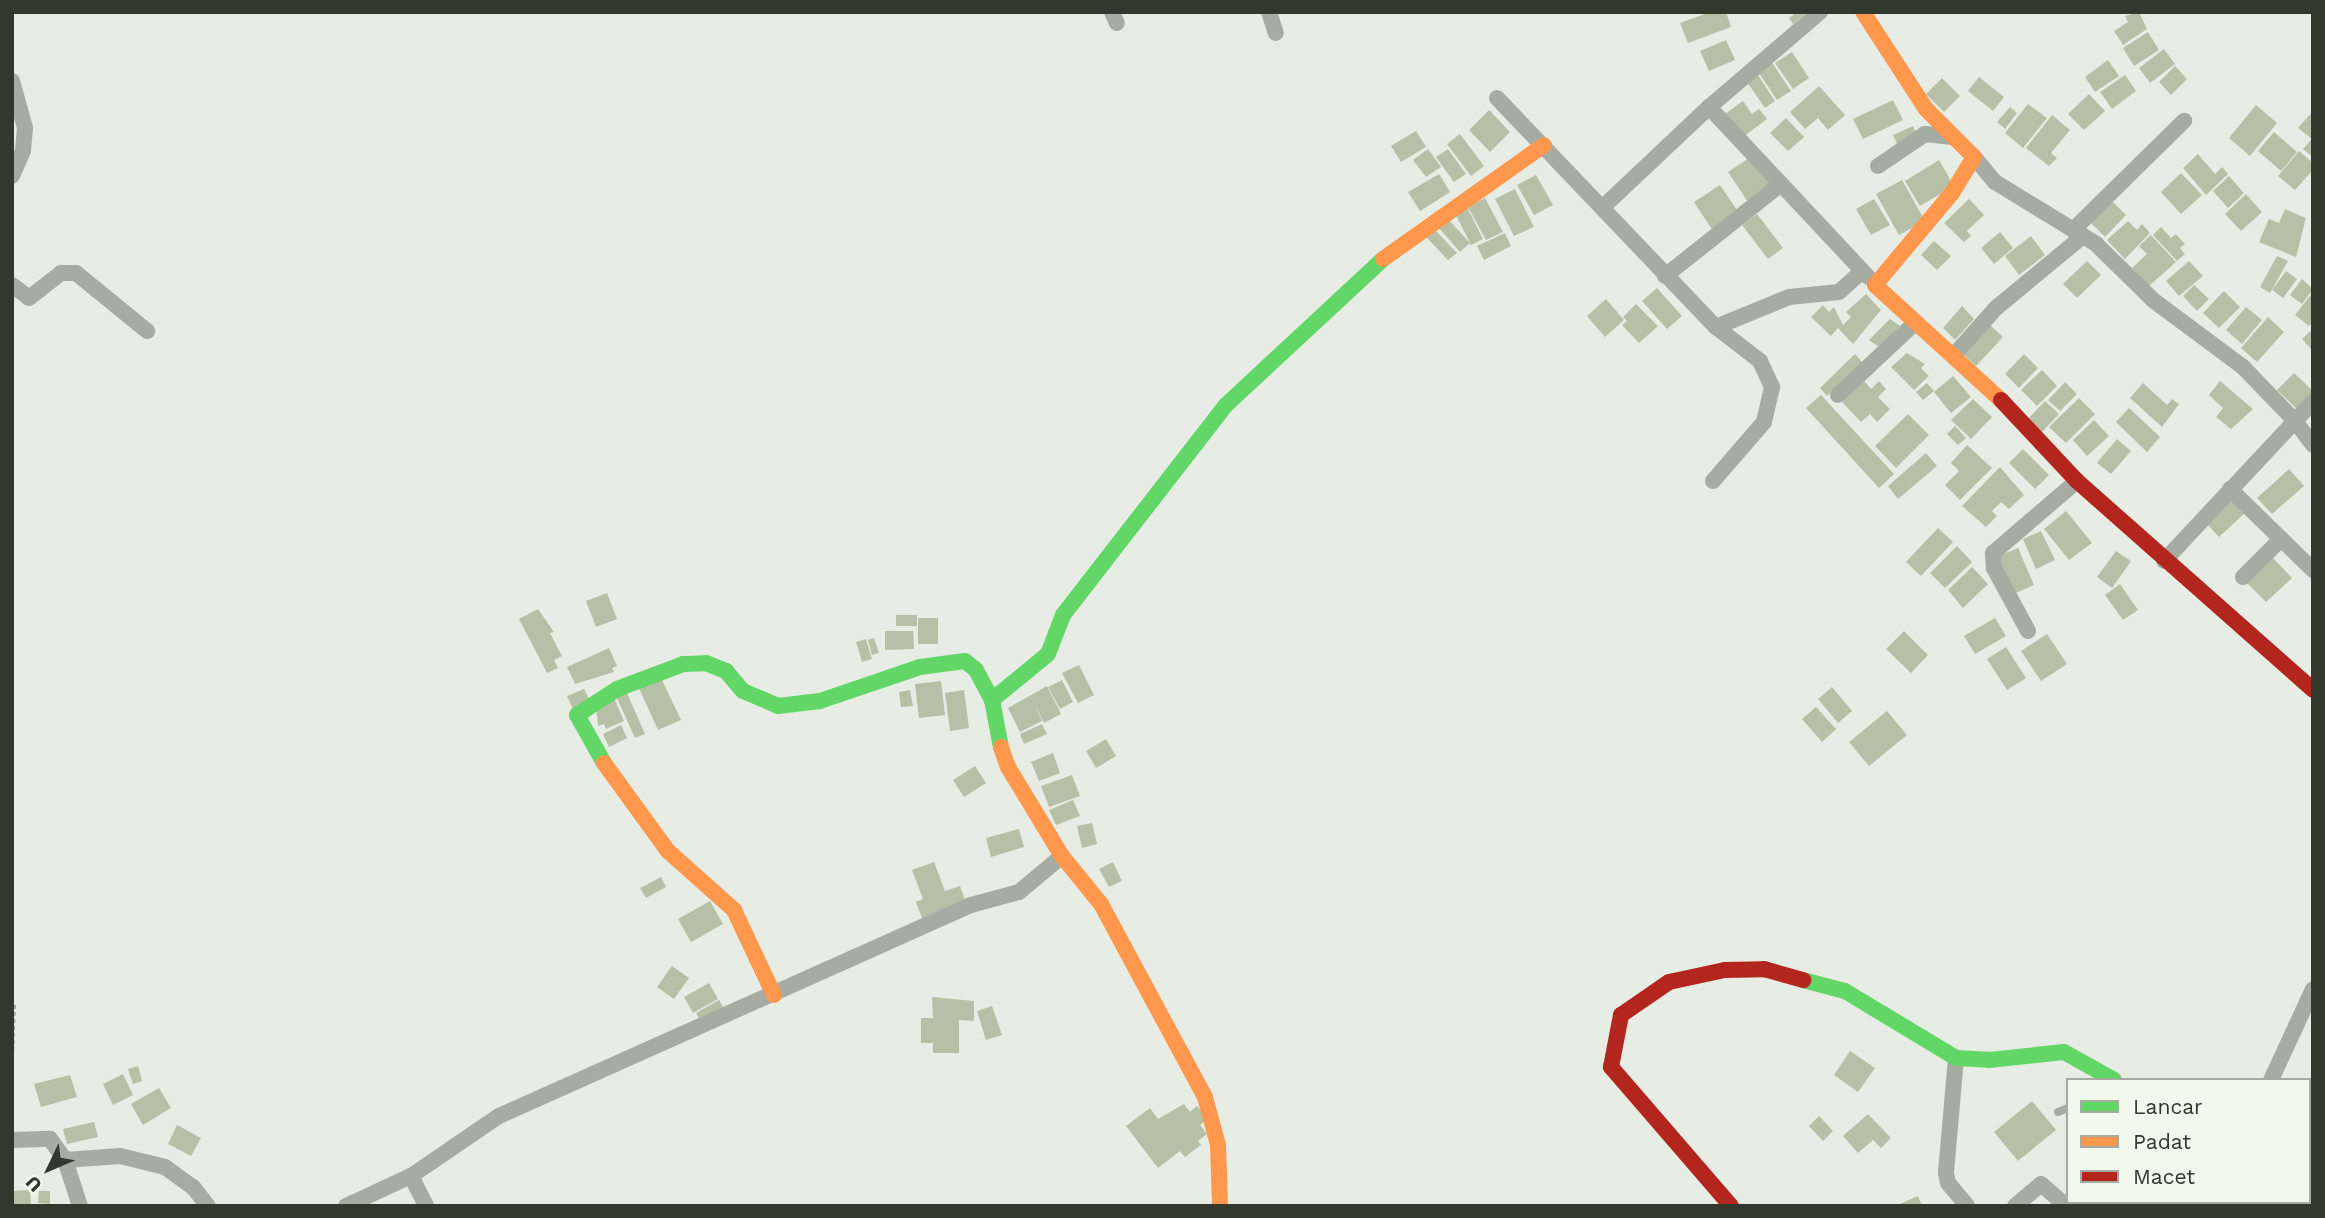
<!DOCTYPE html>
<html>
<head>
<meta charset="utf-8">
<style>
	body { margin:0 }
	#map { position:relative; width:2325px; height:1218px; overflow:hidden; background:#e7ede4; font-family:"Work Sans",sans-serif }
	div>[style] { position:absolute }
	.building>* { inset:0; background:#b5c0a7 }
	.path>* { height:3.5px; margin-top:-1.75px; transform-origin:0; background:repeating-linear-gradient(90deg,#a6aca2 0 3.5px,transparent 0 7px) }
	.lane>* { height:8px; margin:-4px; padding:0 4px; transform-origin:4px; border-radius:4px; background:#a7aca3 }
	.street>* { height:16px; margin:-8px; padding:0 8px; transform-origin:8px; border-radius:8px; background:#a7aca3 }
	.fast>* { height:16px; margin:-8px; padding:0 8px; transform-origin:8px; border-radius:8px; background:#63d668 }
	.slow>* { height:16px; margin:-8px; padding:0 8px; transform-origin:8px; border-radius:8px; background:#ff974d }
	.jam>* { height:16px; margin:-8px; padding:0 8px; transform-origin:8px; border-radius:8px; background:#b3261e }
	span { translate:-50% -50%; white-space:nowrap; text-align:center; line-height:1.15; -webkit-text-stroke:5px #f0f9ec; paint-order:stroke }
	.frame { position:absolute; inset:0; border:14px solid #32382b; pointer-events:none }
	.legend { position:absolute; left:2066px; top:1078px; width:245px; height:126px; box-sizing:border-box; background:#f0f9ec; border:2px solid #a4ac9f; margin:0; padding:9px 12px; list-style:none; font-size:21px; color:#32382b }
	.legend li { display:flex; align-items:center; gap:14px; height:35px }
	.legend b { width:35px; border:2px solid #a4ac9f }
	.north { position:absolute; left:14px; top:1134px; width:70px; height:70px; -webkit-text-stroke:5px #f0f9ec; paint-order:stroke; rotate:226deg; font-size:19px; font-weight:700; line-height:28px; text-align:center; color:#32382b }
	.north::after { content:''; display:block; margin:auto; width:24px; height:32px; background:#32382b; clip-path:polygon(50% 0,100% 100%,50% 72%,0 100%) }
</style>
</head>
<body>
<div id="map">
	<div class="building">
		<div style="clip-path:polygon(1710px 12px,1726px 12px,1731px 27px,1688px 43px,1680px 23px)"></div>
		<div style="clip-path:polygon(1797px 12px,1807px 12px,1793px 24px,1789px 18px)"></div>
		<div style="clip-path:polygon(2139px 12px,2147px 29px,2123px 45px,2114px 31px,2128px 22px,2125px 16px)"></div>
		<div style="clip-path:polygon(2148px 32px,2159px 50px,2134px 66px,2123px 48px)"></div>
		<div style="clip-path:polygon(1726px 40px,1735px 60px,1709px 71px,1700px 51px)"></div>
		<div style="clip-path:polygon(2164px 49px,2175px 64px,2150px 83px,2139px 68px)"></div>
		<div style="clip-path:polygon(1792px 52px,1809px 78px,1793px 89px,1775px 63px)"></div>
		<div style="clip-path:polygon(2108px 60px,2119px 76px,2095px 92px,2085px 77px)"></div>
		<div style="clip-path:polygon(1771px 61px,1791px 91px,1777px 100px,1757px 70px)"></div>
		<div style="clip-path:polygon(2175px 66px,2187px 79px,2171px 95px,2159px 82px)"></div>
		<div style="clip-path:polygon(1756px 72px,1775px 101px,1765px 108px,1745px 79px)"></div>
		<div style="clip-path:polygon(2125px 75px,2136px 91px,2112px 109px,2100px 92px)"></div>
		<div style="clip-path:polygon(1979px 77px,2004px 97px,1993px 111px,1968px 91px)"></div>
		<div style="clip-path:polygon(1942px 78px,1960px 96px,1944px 112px,1926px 94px)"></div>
		<div style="clip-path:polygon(1819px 86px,1845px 115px,1828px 130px,1818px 118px,1805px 129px,1790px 112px)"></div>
		<div style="clip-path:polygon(2089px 94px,2105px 111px,2084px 130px,2068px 114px)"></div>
		<div style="clip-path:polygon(1893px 100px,1903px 120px,1863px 139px,1853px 119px)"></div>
		<div style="clip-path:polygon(1743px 101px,1752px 114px,1759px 109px,1767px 119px,1743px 137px,1725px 114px)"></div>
		<div style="clip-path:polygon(2028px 104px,2047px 118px,2023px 148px,2005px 133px)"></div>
		<div style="clip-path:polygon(2256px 105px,2277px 123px,2250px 156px,2229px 138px)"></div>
		<div style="clip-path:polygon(2010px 107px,2017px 113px,2005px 129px,1997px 122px)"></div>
		<div style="clip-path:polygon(1489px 110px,1510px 132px,1490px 152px,1469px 130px)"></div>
		<div style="clip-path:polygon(2313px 111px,2313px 157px,2303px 149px,2312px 139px,2298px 128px)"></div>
		<div style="clip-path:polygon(2052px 115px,2070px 130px,2051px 153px,2057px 158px,2049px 166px,2026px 148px)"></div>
		<div style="clip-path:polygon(1786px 118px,1804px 137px,1788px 151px,1770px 133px)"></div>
		<div style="clip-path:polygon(1913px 126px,1919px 138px,1899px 148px,1893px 135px)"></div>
		<div style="clip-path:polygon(1416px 131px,1426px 147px,1401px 162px,1391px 146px)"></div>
		<div style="clip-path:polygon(2274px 132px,2297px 152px,2281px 171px,2258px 151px)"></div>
		<div style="clip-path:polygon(1460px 134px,1484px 166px,1471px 176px,1447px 144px)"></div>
		<div style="clip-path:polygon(1428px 149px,1441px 167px,1426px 177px,1413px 160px)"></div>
		<div style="clip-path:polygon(1448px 149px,1466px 174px,1454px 182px,1436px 157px)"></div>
		<div style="clip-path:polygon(2299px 151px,2313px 163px,2313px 170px,2295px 190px,2278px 176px)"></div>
		<div style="clip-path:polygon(2198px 154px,2215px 174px,2222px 167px,2228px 174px,2206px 195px,2183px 168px)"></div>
		<div style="clip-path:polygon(1752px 156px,1773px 186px,1748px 202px,1728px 172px)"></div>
		<div style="clip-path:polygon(1939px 160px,1954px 186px,1920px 206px,1905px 181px)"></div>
		<div style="clip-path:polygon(2181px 173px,2202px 195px,2181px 214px,2161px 192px)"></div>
		<div style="clip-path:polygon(1439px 174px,1450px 192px,1420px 211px,1408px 192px)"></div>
		<div style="clip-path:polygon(1536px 175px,1553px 205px,1534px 215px,1517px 185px)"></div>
		<div style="clip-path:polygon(2229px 176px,2244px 193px,2228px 208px,2213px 191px)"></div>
		<div style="clip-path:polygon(1902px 180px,1925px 221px,1899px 235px,1876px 194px)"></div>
		<div style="clip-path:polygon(1720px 185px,1739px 213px,1713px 231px,1694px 202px)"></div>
		<div style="clip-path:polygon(1515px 189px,1534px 227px,1514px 236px,1495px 199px)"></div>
		<div style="clip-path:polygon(2246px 194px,2262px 212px,2241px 231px,2225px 214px)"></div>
		<div style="clip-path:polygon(1485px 198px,1503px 232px,1486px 240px,1468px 207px)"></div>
		<div style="clip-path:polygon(1874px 199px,1890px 225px,1871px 235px,1856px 209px)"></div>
		<div style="clip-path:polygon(1969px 199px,1984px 215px,1967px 231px,1971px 236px,1964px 242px,1944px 223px)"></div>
		<div style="clip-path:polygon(2112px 201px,2126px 215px,2105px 237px,2091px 223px)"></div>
		<div style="clip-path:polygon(1466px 205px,1483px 239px,1471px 245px,1454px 211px)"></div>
		<div style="clip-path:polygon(2285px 209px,2306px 218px,2296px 257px,2259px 242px,2269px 219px,2279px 223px)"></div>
		<div style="clip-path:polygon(1757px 214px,1783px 248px,1768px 259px,1742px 225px)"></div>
		<div style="clip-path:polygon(1447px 218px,1470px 243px,1460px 252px,1437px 226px)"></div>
		<div style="clip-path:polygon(2128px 221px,2137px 230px,2142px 224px,2150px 233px,2125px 259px,2107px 240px)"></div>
		<div style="clip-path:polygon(2161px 227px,2171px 238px,2176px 234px,2185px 244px,2180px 248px,2185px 254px,2177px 261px,2153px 235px)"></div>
		<div style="clip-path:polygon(1435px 230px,1457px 253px,1448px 260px,1427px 238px)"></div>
		<div style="clip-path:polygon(2000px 232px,2013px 248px,1994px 264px,1981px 248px)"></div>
		<div style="clip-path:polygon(1505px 233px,1511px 246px,1484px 260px,1477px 246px)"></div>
		<div style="clip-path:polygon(2151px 235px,2176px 262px,2149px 286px,2132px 268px,2147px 254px,2139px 246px)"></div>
		<div style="clip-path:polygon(2031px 236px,2045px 255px,2019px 275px,2005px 256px)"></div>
		<div style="clip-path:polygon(1934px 241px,1951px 256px,1937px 270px,1921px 255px)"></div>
		<div style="clip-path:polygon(2277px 256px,2288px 261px,2270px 293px,2260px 287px)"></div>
		<div style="clip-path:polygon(2087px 261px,2101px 275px,2077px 298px,2063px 284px)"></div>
		<div style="clip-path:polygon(2189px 261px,2203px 276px,2179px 296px,2166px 281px)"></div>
		<div style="clip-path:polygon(2286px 271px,2297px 279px,2283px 298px,2272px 290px)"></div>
		<div style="clip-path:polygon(2302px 279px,2313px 289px,2302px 304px,2290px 295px)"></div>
		<div style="clip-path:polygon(2194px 285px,2209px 299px,2197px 311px,2183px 296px)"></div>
		<div style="clip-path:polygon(1657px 288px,1682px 316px,1667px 329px,1642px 301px)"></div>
		<div style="clip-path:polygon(2224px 291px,2240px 307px,2219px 328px,2203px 313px)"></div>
		<div style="clip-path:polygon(2313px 292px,2313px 321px,2309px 326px,2295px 315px)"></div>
		<div style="clip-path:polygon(1866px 294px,1881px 310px,1853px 344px,1838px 328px,1831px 336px,1811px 317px,1823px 305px,1829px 312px,1834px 307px,1843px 325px,1851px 317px,1846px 312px)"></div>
		<div style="clip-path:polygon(1606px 299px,1624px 320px,1605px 337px,1587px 316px)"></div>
		<div style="clip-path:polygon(1636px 304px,1658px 326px,1639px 343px,1622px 325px,1627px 321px,1623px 317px)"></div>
		<div style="clip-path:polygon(1962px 306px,1974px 319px,1955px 340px,1943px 328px)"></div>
		<div style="clip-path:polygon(2246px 307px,2262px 320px,2242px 344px,2226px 330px)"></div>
		<div style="clip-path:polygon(2268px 317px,2284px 332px,2257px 362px,2241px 348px)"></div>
		<div style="clip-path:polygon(1890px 319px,1900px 326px,1879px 347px,1869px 340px)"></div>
		<div style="clip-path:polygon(1989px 324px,2003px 337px,1976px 366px,1962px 353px)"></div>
		<div style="clip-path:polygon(2313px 329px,2313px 351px,2302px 339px)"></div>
		<div style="clip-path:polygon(1907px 353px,1925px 364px,1921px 368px,1929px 376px,1914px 390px,1891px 367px)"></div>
		<div style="clip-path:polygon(1855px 354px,1862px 362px,1827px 396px,1820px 388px)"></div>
		<div style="clip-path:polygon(2024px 354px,2038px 368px,2019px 388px,2005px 374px)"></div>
		<div style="clip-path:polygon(2042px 370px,2057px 386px,2037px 406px,2021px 390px)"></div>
		<div style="clip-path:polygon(2294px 373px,2313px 391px,2299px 411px,2277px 390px)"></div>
		<div style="clip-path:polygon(1953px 376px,1971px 397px,1951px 413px,1934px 392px)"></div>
		<div style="clip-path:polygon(1864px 381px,1871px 389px,1879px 381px,1886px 389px,1878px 397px,1890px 409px,1877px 422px,1870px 414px,1861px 422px,1842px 402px)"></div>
		<div style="clip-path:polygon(2220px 381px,2253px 409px,2231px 429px,2216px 417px,2223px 408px,2209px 395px)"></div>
		<div style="clip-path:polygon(2065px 382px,2077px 394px,2060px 411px,2048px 400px)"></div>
		<div style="clip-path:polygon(1927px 383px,1934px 391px,1923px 400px,1916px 392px)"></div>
		<div style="clip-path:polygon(2143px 383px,2167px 405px,2172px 399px,2179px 404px,2162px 427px,2130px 398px)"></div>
		<div style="clip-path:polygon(1821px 395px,1894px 474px,1879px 488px,1806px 408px)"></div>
		<div style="clip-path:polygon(2079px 398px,2095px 414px,2066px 443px,2049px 427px)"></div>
		<div style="clip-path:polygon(1973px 399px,1992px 417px,1971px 439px,1951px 420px)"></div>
		<div style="clip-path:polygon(2045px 401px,2059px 414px,2042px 432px,2028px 419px)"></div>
		<div style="clip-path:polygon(2129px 408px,2160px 437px,2147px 452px,2116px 422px)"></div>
		<div style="clip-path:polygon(1908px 414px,1929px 435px,1896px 468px,1875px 446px)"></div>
		<div style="clip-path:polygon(2094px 420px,2109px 436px,2087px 456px,2073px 440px)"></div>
		<div style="clip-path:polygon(1955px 426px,1966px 438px,1958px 445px,1947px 434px)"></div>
		<div style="clip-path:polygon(2117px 439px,2131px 451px,2111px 474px,2097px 463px)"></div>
		<div style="clip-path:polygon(1967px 445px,1992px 468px,1960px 500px,1945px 485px,1959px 471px,1951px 463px)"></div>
		<div style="clip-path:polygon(2023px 449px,2049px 475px,2035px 489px,2009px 463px)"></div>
		<div style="clip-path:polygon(1926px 453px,1937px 466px,1898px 499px,1888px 486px)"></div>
		<div style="clip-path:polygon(2000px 467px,2024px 495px,2009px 509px,2001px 502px,1992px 511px,1997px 516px,1986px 527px,1962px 506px)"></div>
		<div style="clip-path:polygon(2289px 469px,2304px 486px,2272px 514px,2257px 498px)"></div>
		<div style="clip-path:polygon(2234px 497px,2247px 511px,2219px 537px,2206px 523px)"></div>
		<div style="clip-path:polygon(2066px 511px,2092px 543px,2069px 560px,2044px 529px)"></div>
		<div style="clip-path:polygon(1938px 528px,1953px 542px,1921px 576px,1906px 562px)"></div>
		<div style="clip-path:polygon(2041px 531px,2055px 560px,2036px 569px,2023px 539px)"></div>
		<div style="clip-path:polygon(1957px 546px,1972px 562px,1945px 588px,1930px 573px)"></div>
		<div style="clip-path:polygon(2018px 548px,2034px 585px,2011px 595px,1996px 557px)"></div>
		<div style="clip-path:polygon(2116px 551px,2131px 561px,2112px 588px,2097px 577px)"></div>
		<div style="clip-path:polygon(2272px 557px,2292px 578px,2266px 602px,2246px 582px)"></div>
		<div style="clip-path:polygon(1972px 567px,1988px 584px,1963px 608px,1948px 590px)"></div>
		<div style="clip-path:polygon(2120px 584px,2138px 610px,2123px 620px,2105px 595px)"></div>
		<div style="clip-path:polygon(607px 593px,617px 619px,596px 627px,586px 601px)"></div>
		<div style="clip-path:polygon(538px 609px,554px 632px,550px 633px,562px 656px,554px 660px,558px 668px,547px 673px,519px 619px)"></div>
		<div style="clip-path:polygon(896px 615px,917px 615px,917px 626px,896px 626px)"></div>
		<div style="clip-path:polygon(918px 618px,938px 618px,938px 644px,918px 644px)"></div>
		<div style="clip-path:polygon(1995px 618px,2006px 636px,1975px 654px,1964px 636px)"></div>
		<div style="clip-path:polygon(885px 631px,913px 631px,914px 649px,885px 650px)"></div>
		<div style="clip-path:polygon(1904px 631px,1928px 655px,1911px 673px,1886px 649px)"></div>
		<div style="clip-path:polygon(2047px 634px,2067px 664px,2041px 681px,2021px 651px)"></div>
		<div style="clip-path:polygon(874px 638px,879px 653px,872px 655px,868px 640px)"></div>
		<div style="clip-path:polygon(866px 639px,872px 659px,862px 662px,856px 642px)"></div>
		<div style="clip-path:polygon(2006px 647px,2026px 678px,2007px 690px,1987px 659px)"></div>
		<div style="clip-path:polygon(609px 648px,617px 666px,612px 668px,614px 672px,575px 684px,567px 667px)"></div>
		<div style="clip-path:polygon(1079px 665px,1094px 695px,1078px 703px,1062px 673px)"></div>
		<div style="clip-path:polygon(661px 678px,681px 720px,658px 730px,639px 688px)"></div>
		<div style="clip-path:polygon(1062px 680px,1073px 702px,1060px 709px,1048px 687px)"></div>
		<div style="clip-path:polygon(941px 681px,945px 715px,919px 718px,915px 684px)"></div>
		<div style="clip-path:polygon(1047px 686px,1061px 714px,1044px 723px,1035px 705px,1042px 721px,1020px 732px,1008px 708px)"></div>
		<div style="clip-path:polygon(1832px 687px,1852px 711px,1838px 723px,1818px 699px)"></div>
		<div style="clip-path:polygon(584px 689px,590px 701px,573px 709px,567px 696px)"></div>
		<div style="clip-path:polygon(910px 690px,913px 706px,901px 707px,899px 692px)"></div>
		<div style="clip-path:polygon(964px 690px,969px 728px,950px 731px,945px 693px)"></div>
		<div style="clip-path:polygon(626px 691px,645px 734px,635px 738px,616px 696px)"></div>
		<div style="clip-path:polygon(614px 698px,624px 721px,606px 729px,604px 724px,598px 726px,596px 706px)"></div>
		<div style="clip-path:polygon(1816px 707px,1836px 729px,1822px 742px,1802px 719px)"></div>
		<div style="clip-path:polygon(1887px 711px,1907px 735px,1869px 766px,1849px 742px)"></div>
		<div style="clip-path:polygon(1042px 724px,1047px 734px,1024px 744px,1020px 734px)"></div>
		<div style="clip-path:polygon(621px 725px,627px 738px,609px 747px,603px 734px)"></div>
		<div style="clip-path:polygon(1106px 739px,1116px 756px,1096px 768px,1086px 751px)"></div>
		<div style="clip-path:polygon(1053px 753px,1060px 773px,1039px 781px,1031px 762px)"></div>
		<div style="clip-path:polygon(975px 766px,986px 783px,964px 797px,953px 780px)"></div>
		<div style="clip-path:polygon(1072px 775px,1080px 796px,1049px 807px,1041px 786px)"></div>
		<div style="clip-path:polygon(1073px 800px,1080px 816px,1056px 825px,1049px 810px)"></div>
		<div style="clip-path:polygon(1092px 823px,1097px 844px,1082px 848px,1077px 826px)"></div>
		<div style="clip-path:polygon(1019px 829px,1024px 847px,991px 857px,986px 838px)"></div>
		<div style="clip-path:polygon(934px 862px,945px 891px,960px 886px,967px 905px,923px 921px,916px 902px,923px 899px,912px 870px)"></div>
		<div style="clip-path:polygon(1113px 862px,1122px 881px,1109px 887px,1099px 869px)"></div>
		<div style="clip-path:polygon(661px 877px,666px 887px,646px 898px,640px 888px)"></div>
		<div style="clip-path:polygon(710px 901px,723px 924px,691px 942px,678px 919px)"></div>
		<div style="clip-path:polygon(672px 966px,689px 978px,674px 999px,657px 987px)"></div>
		<div style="clip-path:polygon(709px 983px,718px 999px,693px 1013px,684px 997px)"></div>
		<div style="clip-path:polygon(932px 997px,974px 1001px,974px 1021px,959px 1020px,959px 1053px,933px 1053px,933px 1043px,921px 1043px,921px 1018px,933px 1018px)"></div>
		<div style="clip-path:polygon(719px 1000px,726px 1012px,703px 1025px,696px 1013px)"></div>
		<div style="clip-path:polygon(992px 1006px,1002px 1035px,986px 1040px,977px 1011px)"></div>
		<div style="clip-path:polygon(1850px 1051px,1875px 1068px,1858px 1092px,1834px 1075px)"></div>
		<div style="clip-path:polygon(138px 1066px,142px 1081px,133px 1084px,128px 1069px)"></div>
		<div style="clip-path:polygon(123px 1074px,133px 1095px,113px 1105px,103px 1084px)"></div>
		<div style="clip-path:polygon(70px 1075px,77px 1097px,41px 1107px,34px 1084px)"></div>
		<div style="clip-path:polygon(159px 1088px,171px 1108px,143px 1125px,131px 1104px)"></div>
		<div style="clip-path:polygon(2032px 1101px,2056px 1130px,2018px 1161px,1994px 1132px)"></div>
		<div style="clip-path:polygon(1184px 1104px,1190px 1112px,1197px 1106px,1208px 1119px,1200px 1125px,1207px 1134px,1198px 1141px,1201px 1145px,1185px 1157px,1180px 1151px,1158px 1168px,1126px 1126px,1150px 1108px,1158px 1119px)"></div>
		<div style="clip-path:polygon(2313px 1105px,2313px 1131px,2309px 1135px,2309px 1108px)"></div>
		<div style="clip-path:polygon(1868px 1114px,1891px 1138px,1881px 1148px,1873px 1140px,1858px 1153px,1843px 1136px)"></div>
		<div style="clip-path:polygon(1819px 1116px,1833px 1131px,1823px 1141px,1809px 1126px)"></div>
		<div style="clip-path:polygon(94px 1122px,98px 1137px,67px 1144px,63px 1129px)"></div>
		<div style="clip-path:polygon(177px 1125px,201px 1138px,191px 1156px,168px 1144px)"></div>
		<div style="clip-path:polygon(30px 1190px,31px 1206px,12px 1206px,12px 1191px)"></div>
		<div style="clip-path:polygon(39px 1191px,50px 1191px,50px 1204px,38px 1203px)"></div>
		<div style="clip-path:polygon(1918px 1196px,1922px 1206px,1895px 1206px)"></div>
	</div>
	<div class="path">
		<div style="left:12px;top:1051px;width:49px;rotate:-87.7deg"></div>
	</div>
	<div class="lane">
		<div style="left:2058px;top:1112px;width:11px;rotate:-22deg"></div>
	</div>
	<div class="street">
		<div style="left:1112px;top:12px;width:12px;rotate:66deg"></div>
		<div style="left:1269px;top:12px;width:22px;rotate:72deg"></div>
		<div style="left:1820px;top:12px;width:146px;rotate:139.4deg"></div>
		<div style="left:1709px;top:107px;width:233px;rotate:46.9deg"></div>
		<div style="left:12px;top:81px;width:49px;rotate:74.5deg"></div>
		<div style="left:25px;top:128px;width:23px;rotate:95deg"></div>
		<div style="left:23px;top:151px;width:27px;rotate:114deg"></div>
		<div style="left:1497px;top:98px;width:317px;rotate:46.3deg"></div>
		<div style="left:1716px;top:327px;width:79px;rotate:-22.3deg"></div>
		<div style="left:1789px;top:297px;width:50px;rotate:-5.7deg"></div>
		<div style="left:1839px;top:292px;width:31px;rotate:-42deg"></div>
		<div style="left:1974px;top:157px;width:33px;rotate:50deg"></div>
		<div style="left:1995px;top:182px;width:119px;rotate:31.5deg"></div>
		<div style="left:2096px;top:244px;width:80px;rotate:44.5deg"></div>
		<div style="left:2153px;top:300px;width:112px;rotate:36.7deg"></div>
		<div style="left:2243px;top:367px;width:75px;rotate:46.1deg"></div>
		<div style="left:2295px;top:421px;width:26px;rotate:-47deg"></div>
		<div style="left:1878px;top:166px;width:57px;rotate:-34.2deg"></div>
		<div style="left:1925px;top:134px;width:28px;rotate:6deg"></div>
		<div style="left:1603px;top:207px;width:146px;rotate:-43.3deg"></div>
		<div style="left:2073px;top:230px;width:156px;rotate:-44.5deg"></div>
		<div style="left:1665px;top:276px;width:148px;rotate:-38.4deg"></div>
		<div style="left:12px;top:285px;width:21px;rotate:37deg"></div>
		<div style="left:29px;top:298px;width:41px;rotate:-38deg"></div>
		<div style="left:61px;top:273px;width:15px"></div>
		<div style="left:76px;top:273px;width:92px;rotate:39.2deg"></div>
		<div style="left:1954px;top:355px;width:63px;rotate:-48.2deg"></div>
		<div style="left:1996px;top:308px;width:113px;rotate:-39.6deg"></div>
		<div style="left:1838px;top:395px;width:104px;rotate:-43.1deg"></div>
		<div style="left:1713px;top:481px;width:78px;rotate:-49.2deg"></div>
		<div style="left:1764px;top:422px;width:36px;rotate:-77deg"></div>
		<div style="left:1772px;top:387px;width:29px;rotate:-115deg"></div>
		<div style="left:1760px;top:361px;width:56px;rotate:-142.3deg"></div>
		<div style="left:2230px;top:489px;width:116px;rotate:44.3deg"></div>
		<div style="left:2164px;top:561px;width:192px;rotate:-46.9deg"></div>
		<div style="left:2295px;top:421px;width:30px;rotate:53deg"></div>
		<div style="left:2243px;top:577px;width:54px;rotate:-45deg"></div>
		<div style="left:2028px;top:631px;width:72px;rotate:-118.4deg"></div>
		<div style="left:1994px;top:568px;width:15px;rotate:-94deg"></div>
		<div style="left:1993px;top:553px;width:111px;rotate:-40.6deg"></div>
		<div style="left:1956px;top:1058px;width:115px;rotate:95deg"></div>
		<div style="left:1946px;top:1173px;width:10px;rotate:79deg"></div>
		<div style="left:1948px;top:1183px;width:30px;rotate:50deg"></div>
		<div style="left:2271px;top:1080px;width:100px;rotate:-65.2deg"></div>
		<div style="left:12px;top:1140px;width:38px;rotate:-2deg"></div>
		<div style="left:50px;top:1139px;width:26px;rotate:54deg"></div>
		<div style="left:65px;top:1160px;width:48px;rotate:71.9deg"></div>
		<div style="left:2309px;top:1150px;width:6px;rotate:45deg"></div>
		<div style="left:65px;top:1160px;width:55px;rotate:-4.2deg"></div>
		<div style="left:120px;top:1156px;width:46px;rotate:13.7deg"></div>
		<div style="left:165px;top:1167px;width:34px;rotate:36deg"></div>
		<div style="left:193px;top:1187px;width:24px;rotate:52deg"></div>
		<div style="left:411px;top:1176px;width:34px;rotate:63deg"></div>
		<div style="left:346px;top:1206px;width:72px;rotate:-24.8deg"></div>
		<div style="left:411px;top:1176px;width:107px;rotate:-34.3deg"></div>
		<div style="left:499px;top:1116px;width:517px;rotate:-24.09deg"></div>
		<div style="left:971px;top:905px;width:50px;rotate:-15.2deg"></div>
		<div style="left:1019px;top:892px;width:56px;rotate:-39.9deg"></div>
		<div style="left:2015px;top:1206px;width:34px;rotate:-40deg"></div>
		<div style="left:2041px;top:1184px;width:33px;rotate:41deg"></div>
		<div style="left:2172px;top:1206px;width:5px;rotate:-53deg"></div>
	</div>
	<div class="fast">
		<div style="left:992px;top:700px;width:72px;rotate:-39.4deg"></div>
		<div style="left:1048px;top:654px;width:42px;rotate:-69deg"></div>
		<div style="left:1063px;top:615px;width:266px;rotate:-52.2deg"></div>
		<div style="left:1226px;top:405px;width:214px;rotate:-42.9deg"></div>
		<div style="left:604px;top:763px;width:55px;rotate:-119.4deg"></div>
		<div style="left:577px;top:715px;width:48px;rotate:-33deg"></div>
		<div style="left:617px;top:689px;width:71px;rotate:-20.7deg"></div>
		<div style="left:683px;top:664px;width:23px;rotate:-2deg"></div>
		<div style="left:706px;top:663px;width:22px;rotate:22deg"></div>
		<div style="left:726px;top:671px;width:26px;rotate:50deg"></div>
		<div style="left:743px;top:691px;width:38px;rotate:23deg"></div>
		<div style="left:778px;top:706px;width:42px;rotate:-6.8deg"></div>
		<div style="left:820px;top:701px;width:106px;rotate:-18.8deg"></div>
		<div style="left:920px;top:667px;width:45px;rotate:-7.6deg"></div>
		<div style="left:965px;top:661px;width:14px;rotate:39deg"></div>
		<div style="left:976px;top:670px;width:34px;rotate:62deg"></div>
		<div style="left:992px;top:700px;width:48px;rotate:79.2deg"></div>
		<div style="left:1803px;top:980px;width:43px;rotate:14.7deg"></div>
		<div style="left:1845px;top:991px;width:130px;rotate:31.1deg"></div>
		<div style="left:1956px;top:1058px;width:33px;rotate:3deg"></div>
		<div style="left:1989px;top:1060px;width:75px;rotate:-6.1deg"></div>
		<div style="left:2064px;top:1052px;width:57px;rotate:29.2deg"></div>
	</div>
	<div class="slow">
		<div style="left:1863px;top:12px;width:116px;rotate:57deg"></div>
		<div style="left:1926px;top:109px;width:68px;rotate:45deg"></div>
		<div style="left:1974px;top:157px;width:42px;rotate:121.4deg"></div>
		<div style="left:1952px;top:193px;width:120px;rotate:129.9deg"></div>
		<div style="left:1875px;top:285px;width:171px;rotate:42.4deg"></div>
		<div style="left:1383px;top:259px;width:197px;rotate:-35.3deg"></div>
		<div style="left:1001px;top:747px;width:21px;rotate:71deg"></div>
		<div style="left:1008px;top:767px;width:104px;rotate:58.8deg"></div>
		<div style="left:1062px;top:856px;width:62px;rotate:50.9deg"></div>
		<div style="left:1101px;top:904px;width:219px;rotate:61.7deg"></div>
		<div style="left:1205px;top:1097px;width:50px;rotate:74.8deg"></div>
		<div style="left:1218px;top:1145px;width:61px;rotate:88.1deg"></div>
		<div style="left:604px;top:763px;width:109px;rotate:54deg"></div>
		<div style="left:668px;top:851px;width:89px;rotate:41.8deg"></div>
		<div style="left:734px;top:910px;width:94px;rotate:64.8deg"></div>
	</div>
	<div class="jam">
		<div style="left:2001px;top:400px;width:111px;rotate:46.8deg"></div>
		<div style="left:2077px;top:481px;width:315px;rotate:41.5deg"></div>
		<div style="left:1731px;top:1206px;width:184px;rotate:-130.8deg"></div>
		<div style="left:1611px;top:1067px;width:53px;rotate:-79.1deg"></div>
		<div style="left:1621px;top:1015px;width:58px;rotate:-34.5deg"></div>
		<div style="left:1669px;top:982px;width:57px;rotate:-12.1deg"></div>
		<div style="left:1725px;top:970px;width:39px;rotate:-1deg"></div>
		<div style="left:1764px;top:969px;width:41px;rotate:15.8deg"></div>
	</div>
	<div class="frame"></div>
	<ul class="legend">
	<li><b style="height:9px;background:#63d668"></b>Lancar</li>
	<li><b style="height:9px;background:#ff974d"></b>Padat</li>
	<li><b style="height:9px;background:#b3261e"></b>Macet</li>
	</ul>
	<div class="north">U</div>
</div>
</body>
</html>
